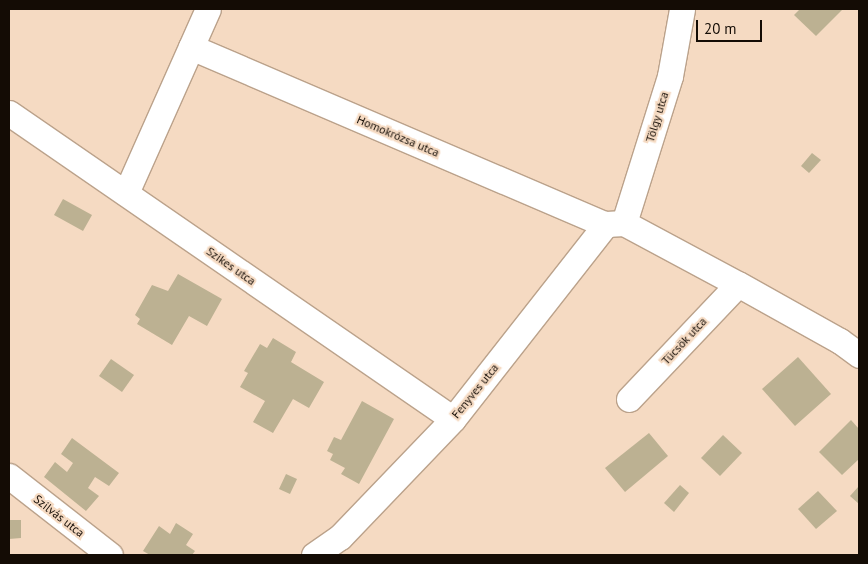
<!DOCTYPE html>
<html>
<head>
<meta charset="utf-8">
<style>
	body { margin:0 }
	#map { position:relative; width:868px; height:564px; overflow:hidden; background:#f5dac2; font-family:"PT Sans",sans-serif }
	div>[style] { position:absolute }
	.building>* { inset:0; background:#bcb192 }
	.roads { filter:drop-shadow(1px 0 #bba28b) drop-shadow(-1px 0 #bba28b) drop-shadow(0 1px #bba28b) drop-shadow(0 -1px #bba28b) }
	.street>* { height:25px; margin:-12.5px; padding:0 12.5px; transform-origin:12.5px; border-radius:12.5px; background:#fff }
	span { translate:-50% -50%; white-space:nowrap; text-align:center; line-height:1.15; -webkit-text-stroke:4.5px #f5dac2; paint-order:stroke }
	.street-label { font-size:12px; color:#140c05 }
	.frame { position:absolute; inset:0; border:10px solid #140c05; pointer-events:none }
	.scale { position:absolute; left:696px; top:20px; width:66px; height:22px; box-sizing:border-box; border:2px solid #140c05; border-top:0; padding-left:6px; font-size:15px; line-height:18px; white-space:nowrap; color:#140c05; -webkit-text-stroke:4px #f5dac2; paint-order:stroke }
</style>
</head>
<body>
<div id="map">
	<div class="building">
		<div style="clip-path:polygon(800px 9px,843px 9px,816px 36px,794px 15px)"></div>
		<div style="clip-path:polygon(812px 153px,821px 160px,809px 173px,801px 166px)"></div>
		<div style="clip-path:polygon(63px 199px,92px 215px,83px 231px,54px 215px)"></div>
		<div style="clip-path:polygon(178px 274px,222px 299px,207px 326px,189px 316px,172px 345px,137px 324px,140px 319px,135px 315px,152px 285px,168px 291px)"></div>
		<div style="clip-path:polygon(273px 338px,296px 352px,291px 362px,324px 382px,309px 408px,293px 399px,273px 433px,253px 422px,265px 401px,240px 387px,248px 373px,244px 371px,260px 344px,267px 348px)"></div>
		<div style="clip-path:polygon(798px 357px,831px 394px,795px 426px,762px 389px)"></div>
		<div style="clip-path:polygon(111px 359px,134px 375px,122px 392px,99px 376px)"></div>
		<div style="clip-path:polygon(362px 401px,394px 419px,359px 484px,341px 474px,345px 468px,330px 460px,333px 454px,327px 451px,334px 437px,341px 440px)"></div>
		<div style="clip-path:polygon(851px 420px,859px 429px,859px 459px,842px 475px,819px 452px)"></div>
		<div style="clip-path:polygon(649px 433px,668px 456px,625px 492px,605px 468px)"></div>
		<div style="clip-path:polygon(723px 435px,742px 453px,720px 476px,701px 458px)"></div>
		<div style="clip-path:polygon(72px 438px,119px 473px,109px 486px,95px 477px,88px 488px,99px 496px,86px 511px,44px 477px,55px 462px,67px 472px,73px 463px,61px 454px)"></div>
		<div style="clip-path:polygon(286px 474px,297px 479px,290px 494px,279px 489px)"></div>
		<div style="clip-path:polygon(680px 485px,689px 493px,674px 512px,664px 503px)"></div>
		<div style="clip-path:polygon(859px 486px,859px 504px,850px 496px)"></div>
		<div style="clip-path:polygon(818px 491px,837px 511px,816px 529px,798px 509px)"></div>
		<div style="clip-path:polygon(9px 520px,21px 520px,21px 538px,9px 539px)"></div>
		<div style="clip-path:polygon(176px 523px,193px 534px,186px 545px,195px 551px,192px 555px,150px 555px,143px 551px,159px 526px,170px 534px)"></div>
	</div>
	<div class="roads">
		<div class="street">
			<div style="left:191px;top:47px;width:452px;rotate:23.2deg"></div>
			<div style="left:9px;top:113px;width:539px;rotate:34.57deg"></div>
			<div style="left:126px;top:193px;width:201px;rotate:-66deg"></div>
			<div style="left:624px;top:223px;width:129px;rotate:28.2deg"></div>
			<div style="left:738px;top:284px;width:117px;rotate:29.2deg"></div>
			<div style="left:840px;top:341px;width:24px;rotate:36deg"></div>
			<div style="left:624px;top:223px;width:154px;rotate:-72.6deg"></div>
			<div style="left:670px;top:76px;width:68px;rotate:-79.8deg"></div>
			<div style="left:629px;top:399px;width:158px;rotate:-46.5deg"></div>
			<div style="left:9px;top:476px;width:128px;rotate:38deg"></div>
			<div style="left:314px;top:555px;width:32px;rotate:-35deg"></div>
			<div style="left:340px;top:537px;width:163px;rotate:-46.2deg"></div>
			<div style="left:453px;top:419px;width:248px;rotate:-51.9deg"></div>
			<div style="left:606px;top:224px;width:18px;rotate:-3deg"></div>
		</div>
	</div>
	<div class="street-label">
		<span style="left:657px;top:117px;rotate:-73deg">Tölgy utca</span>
		<span style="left:398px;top:136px;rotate:23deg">Homokrózsa utca</span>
		<span style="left:231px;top:266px;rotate:35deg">Szikes utca</span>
		<span style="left:684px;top:341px;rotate:-47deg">Tücsök utca</span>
		<span style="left:475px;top:391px;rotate:-51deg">Fenyves utca</span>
		<span style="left:59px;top:516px;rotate:38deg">Szilvás utca</span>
	</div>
	<div class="frame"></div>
	<div class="scale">20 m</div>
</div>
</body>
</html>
